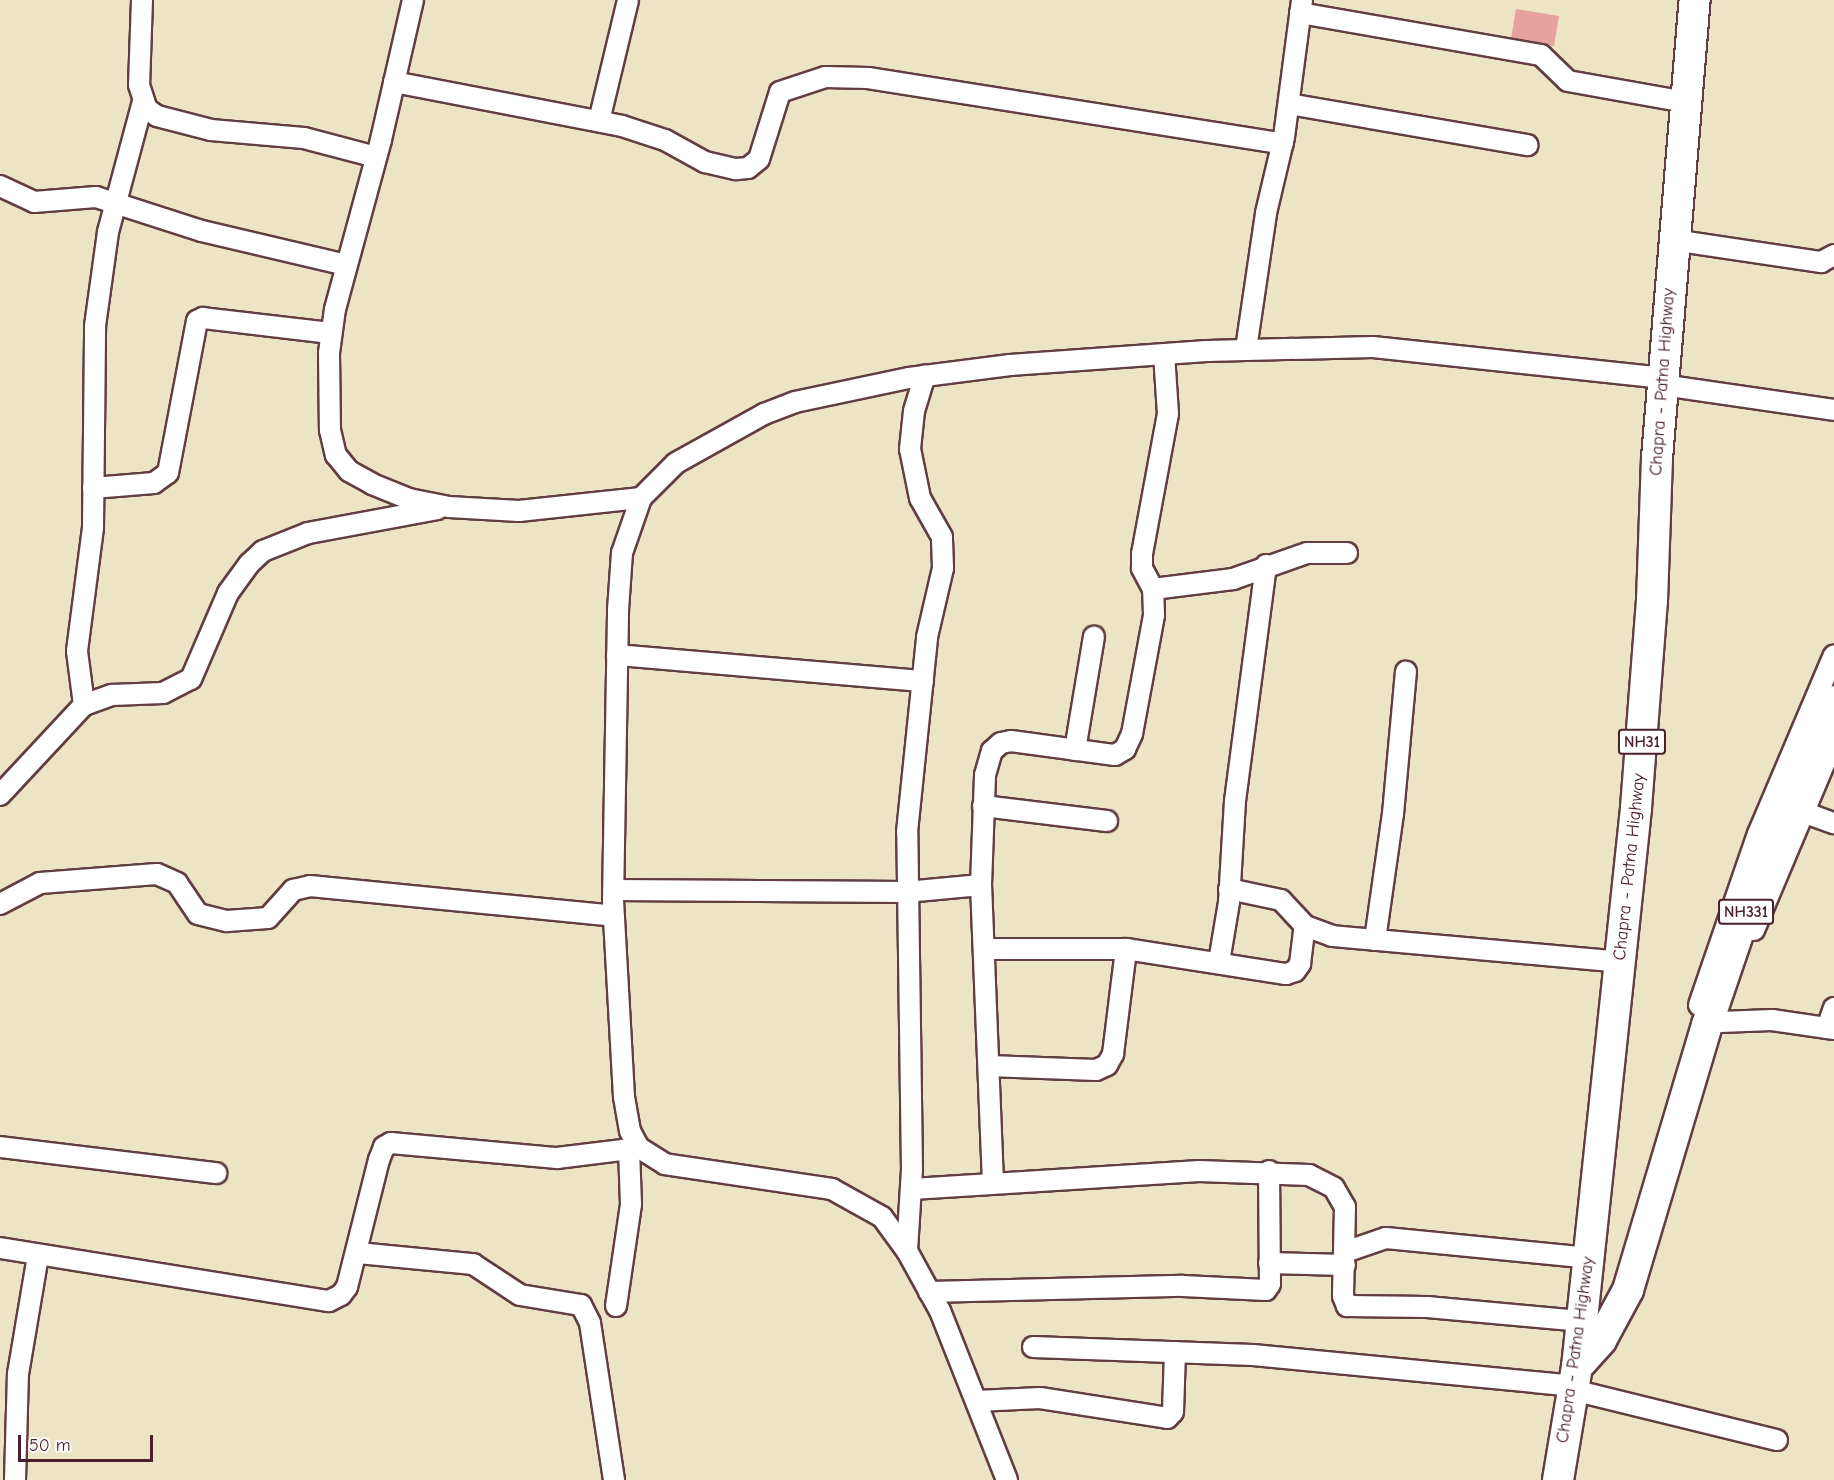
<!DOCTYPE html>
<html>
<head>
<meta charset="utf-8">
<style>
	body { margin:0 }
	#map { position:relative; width:1834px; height:1480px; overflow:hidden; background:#ece4c5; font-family:"Comic Neue",sans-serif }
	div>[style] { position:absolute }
	.building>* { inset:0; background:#e6a29e }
	.roads { filter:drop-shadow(2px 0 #623d42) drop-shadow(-2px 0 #623d42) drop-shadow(0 2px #623d42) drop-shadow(0 -2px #623d42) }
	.minor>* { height:20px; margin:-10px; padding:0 10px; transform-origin:10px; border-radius:10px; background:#fff }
	.highway>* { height:30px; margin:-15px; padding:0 15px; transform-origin:15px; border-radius:15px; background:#fff }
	span { translate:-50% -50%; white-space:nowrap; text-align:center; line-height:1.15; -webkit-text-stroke:5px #fff; paint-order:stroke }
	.shield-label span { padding:2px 4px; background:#fff; border:2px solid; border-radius:4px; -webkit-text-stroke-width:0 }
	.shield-label { font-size:16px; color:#4a1f2b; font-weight:700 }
	.street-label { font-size:18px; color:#4a1f2b }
	.scale { position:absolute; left:18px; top:1435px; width:135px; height:27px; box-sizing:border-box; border:3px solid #4a1f2b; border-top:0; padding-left:8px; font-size:18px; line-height:21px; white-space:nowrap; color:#4a1f2b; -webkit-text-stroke:4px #fff; paint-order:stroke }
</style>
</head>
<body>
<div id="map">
	<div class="building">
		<div style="clip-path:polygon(1516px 9px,1559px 16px,1554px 46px,1511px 39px)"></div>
	</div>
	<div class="roads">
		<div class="minor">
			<div style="left:142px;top:0;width:85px;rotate:92deg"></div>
			<div style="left:139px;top:85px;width:25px;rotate:72deg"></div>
			<div style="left:147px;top:109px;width:12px;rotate:35deg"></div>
			<div style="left:157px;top:116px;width:56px;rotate:14.5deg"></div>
			<div style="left:211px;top:130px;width:93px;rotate:4.9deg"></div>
			<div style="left:304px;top:138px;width:74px;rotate:14.8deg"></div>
			<div style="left:413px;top:0;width:144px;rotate:102.9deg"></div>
			<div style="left:381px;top:140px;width:175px;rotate:105.2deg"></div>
			<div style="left:335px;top:309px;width:44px;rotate:97.8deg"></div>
			<div style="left:329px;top:353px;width:77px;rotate:89.3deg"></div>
			<div style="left:330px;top:430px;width:26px;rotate:77deg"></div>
			<div style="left:336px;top:455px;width:21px;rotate:51deg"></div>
			<div style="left:349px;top:471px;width:26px;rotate:29deg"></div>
			<div style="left:372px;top:484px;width:40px;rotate:22deg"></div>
			<div style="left:409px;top:499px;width:41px;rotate:11.3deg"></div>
			<div style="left:449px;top:507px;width:70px;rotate:3.3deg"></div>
			<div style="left:519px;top:511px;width:123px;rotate:-6.1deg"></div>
			<div style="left:1300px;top:13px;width:245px;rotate:9.9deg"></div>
			<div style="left:1541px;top:55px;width:37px;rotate:44deg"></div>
			<div style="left:1568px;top:81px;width:120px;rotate:10.1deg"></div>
			<div style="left:394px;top:82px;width:232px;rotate:10.9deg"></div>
			<div style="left:622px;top:126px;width:45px;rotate:18deg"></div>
			<div style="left:665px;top:140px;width:46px;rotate:28.8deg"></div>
			<div style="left:705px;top:162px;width:32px;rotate:13deg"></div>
			<div style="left:736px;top:169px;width:12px;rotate:-5deg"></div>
			<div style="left:748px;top:168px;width:14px;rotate:-39deg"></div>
			<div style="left:759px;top:159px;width:70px;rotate:-72.6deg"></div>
			<div style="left:780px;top:92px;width:47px;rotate:-18.4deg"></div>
			<div style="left:825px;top:77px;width:43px;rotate:1.3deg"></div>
			<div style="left:868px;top:78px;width:420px;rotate:9deg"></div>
			<div style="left:1289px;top:104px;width:242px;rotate:9.8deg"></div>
			<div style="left:599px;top:121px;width:124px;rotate:-76.5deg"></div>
			<div style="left:0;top:186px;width:38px;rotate:25deg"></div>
			<div style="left:34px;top:202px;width:62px;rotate:-4.6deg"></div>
			<div style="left:96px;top:197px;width:111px;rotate:17.8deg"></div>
			<div style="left:202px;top:231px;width:148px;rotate:13.3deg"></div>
			<div style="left:1673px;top:240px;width:150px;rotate:8.5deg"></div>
			<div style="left:1821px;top:262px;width:15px;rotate:-28deg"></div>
			<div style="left:1246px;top:349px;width:137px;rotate:-81.6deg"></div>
			<div style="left:1266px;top:213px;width:78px;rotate:-76.7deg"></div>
			<div style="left:1284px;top:137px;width:138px;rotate:-82.5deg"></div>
			<div style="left:1663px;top:385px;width:173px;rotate:8.3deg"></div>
			<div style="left:93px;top:488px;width:61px;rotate:-4.7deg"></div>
			<div style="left:154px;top:483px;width:17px;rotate:-36deg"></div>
			<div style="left:168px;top:473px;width:155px;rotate:-79.2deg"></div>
			<div style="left:197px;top:321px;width:7px;rotate:-27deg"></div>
			<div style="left:203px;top:318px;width:129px;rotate:6.7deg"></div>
			<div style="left:1153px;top:589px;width:81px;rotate:-7.1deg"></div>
			<div style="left:1233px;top:579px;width:78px;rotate:-19.4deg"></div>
			<div style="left:1307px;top:553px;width:40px"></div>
			<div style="left:617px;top:655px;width:307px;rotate:4.9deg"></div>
			<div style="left:84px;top:705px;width:54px;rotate:-97.4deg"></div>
			<div style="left:77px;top:651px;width:125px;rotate:-82.6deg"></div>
			<div style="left:93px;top:527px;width:201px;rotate:-89.4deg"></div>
			<div style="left:95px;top:326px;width:95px;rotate:-82.1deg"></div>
			<div style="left:108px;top:232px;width:136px;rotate:-75deg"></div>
			<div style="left:1075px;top:750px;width:115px;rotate:-80.5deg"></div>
			<div style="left:0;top:795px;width:123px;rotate:-47deg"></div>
			<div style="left:84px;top:705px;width:30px;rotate:-20deg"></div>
			<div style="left:112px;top:695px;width:51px;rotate:-2.2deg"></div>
			<div style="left:163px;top:693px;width:31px;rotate:-27deg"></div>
			<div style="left:191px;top:679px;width:94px;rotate:-66.7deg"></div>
			<div style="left:228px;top:593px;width:36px;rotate:-54deg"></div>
			<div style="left:249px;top:564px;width:19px;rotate:-43deg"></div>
			<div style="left:263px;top:551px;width:48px;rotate:-21.8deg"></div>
			<div style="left:308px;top:533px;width:132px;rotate:-10.5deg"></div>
			<div style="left:983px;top:806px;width:125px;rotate:6.9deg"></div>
			<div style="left:1803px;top:812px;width:33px;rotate:20deg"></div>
			<div style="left:1229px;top:889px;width:53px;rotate:11.9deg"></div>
			<div style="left:1281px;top:900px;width:35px;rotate:47deg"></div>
			<div style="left:1305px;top:926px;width:29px;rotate:20deg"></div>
			<div style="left:1332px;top:936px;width:290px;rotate:5.1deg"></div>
			<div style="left:614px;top:890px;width:292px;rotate:0.4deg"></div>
			<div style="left:906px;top:892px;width:75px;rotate:-5.3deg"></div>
			<div style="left:0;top:904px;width:45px;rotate:-27.7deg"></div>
			<div style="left:40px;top:883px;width:117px;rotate:-4.4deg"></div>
			<div style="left:157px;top:874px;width:22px;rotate:24deg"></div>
			<div style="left:177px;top:883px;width:37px;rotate:56deg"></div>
			<div style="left:198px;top:914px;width:30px;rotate:14deg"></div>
			<div style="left:227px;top:921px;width:41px;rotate:-4.2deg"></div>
			<div style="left:268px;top:918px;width:38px;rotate:-48deg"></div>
			<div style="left:293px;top:890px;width:17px;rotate:-13deg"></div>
			<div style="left:310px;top:886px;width:305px;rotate:5.6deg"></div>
			<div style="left:1754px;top:930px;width:205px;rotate:-67.1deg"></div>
			<div style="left:1375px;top:940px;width:127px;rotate:-81.9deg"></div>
			<div style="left:1393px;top:814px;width:143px;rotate:-84.8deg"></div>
			<div style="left:984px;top:949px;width:142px"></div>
			<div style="left:1126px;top:949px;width:162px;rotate:8.9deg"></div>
			<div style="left:1286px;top:974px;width:9px;rotate:-18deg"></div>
			<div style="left:1295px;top:971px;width:9px;rotate:-54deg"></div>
			<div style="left:1300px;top:964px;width:38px;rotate:-83deg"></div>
			<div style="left:1219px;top:962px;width:61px;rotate:-80.5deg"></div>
			<div style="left:1229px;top:902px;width:101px;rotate:-86.6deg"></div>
			<div style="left:1235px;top:801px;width:238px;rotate:-82.5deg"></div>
			<div style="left:1699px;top:1005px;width:181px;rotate:-71deg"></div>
			<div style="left:1758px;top:834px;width:194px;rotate:-67deg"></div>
			<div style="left:1720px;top:1022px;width:52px;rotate:-2.2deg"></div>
			<div style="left:1772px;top:1020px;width:63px;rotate:8.3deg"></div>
			<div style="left:1827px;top:1028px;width:21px;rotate:-71deg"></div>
			<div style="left:989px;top:1066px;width:107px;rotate:2.1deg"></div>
			<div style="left:1096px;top:1070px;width:12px;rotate:-24deg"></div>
			<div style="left:1107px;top:1065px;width:13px;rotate:-61deg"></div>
			<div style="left:1113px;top:1054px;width:106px;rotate:-82.9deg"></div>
			<div style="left:0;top:1147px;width:218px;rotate:6.9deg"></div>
			<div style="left:993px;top:1183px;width:298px;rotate:-92.3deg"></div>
			<div style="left:981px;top:885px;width:110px;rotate:-87.9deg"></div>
			<div style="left:985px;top:775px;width:25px;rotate:-74deg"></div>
			<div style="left:992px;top:751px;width:12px;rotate:-42deg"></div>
			<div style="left:1001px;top:743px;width:10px;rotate:-11deg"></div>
			<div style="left:1011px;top:741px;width:105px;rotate:7.7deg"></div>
			<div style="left:1115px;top:755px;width:12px;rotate:-31deg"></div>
			<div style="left:1125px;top:749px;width:17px;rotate:-65deg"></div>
			<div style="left:1132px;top:734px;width:121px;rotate:-79.5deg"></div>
			<div style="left:1154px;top:615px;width:26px;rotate:-92deg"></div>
			<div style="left:1153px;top:589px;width:24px;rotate:-118deg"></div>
			<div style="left:1142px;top:568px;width:14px;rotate:-90deg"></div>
			<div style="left:1142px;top:554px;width:142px;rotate:-79.5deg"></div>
			<div style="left:1168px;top:414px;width:60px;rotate:-93.8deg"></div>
			<div style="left:912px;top:1189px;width:288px;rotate:-3.6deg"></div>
			<div style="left:1199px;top:1171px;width:110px;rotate:2.1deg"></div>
			<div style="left:1309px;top:1175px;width:28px;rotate:27deg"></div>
			<div style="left:1334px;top:1188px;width:22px;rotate:60deg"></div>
			<div style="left:1345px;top:1207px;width:89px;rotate:91.3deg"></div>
			<div style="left:1343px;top:1296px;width:11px;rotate:68deg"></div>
			<div style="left:1347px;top:1306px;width:80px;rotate:0.7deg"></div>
			<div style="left:1427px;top:1307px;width:156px;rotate:5.2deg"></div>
			<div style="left:0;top:1248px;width:333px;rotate:9.2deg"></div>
			<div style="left:329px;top:1301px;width:13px;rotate:-27deg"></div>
			<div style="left:341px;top:1295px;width:10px;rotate:-53deg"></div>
			<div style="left:347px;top:1287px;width:131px;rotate:-75.9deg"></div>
			<div style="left:379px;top:1160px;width:14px;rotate:-69deg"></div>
			<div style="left:384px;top:1147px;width:8px;rotate:-30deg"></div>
			<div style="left:391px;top:1143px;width:167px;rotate:5.2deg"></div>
			<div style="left:557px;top:1158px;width:83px;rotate:-7deg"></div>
			<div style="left:907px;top:1251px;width:81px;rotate:-86.5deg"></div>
			<div style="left:912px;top:1170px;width:338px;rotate:-90.8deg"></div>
			<div style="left:907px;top:832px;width:196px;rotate:-84.1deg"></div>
			<div style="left:927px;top:637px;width:71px;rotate:-76.9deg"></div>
			<div style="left:943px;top:568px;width:31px;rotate:-92deg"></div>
			<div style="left:942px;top:537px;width:45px;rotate:-119.4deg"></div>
			<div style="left:920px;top:498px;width:50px;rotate:-101.5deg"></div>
			<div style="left:910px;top:449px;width:38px;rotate:-84deg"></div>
			<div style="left:914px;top:411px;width:37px;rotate:-73deg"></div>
			<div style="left:1345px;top:1252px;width:43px;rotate:-18.9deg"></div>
			<div style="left:1386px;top:1238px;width:204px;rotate:5.6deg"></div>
			<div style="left:358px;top:1253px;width:116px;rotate:5.5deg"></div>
			<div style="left:473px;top:1264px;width:56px;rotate:33.4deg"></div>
			<div style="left:520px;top:1295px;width:62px;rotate:9.3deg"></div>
			<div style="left:581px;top:1305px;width:20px;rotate:63deg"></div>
			<div style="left:590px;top:1323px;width:159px;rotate:81.3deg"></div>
			<div style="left:1269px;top:1263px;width:76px;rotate:1.5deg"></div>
			<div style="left:929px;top:1292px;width:254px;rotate:-1.4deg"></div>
			<div style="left:1183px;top:1286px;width:83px;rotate:2.8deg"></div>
			<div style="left:1266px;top:1290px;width:7px;rotate:-56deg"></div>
			<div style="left:1270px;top:1284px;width:113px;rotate:-90.5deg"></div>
			<div style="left:616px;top:1306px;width:103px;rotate:-81.6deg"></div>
			<div style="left:631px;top:1204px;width:54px;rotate:-92.1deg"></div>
			<div style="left:1033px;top:1347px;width:220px;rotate:2.1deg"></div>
			<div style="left:1253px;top:1355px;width:321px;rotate:5.5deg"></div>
			<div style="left:1573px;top:1390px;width:210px;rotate:13.8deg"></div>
			<div style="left:977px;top:1401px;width:63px;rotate:-2.7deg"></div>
			<div style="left:1040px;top:1398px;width:129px;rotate:8.9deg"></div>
			<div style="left:1167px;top:1418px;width:8px;rotate:-45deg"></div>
			<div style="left:1173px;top:1412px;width:60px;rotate:-88.1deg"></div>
			<div style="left:15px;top:1480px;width:106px;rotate:-88.4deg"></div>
			<div style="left:18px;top:1374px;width:120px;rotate:-80.4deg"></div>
			<div style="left:1007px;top:1480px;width:182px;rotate:-111.6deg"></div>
			<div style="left:940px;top:1311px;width:68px;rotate:-118.8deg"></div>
			<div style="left:907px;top:1251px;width:42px;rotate:-126.3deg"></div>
			<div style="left:882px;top:1217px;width:57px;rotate:-150.8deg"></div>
			<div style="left:832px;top:1189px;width:169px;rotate:-171.5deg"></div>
			<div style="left:665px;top:1164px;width:31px;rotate:-148deg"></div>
			<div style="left:639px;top:1148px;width:19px;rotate:-118deg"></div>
			<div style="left:630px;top:1131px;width:35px;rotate:-100deg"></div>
			<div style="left:624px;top:1097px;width:196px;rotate:-93.2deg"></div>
			<div style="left:613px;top:901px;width:291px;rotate:-89deg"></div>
			<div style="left:618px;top:610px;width:57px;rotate:-86deg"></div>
			<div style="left:622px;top:553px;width:58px;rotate:-70.9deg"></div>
			<div style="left:641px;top:498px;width:49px;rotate:-45deg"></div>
			<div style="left:676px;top:463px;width:101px;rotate:-29.1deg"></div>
			<div style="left:764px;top:414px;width:33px;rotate:-21deg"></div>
			<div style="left:795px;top:402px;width:116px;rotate:-11.9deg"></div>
			<div style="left:909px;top:378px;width:102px;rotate:-7.3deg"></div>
			<div style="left:1010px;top:365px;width:197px;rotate:-4.1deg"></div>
			<div style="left:1207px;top:351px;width:166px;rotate:-1.4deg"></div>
			<div style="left:1373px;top:347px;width:292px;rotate:6.1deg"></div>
		</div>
		<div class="highway">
			<div style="left:1577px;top:1367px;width:36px;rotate:-48deg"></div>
			<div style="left:1601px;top:1340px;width:57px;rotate:-61.6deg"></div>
			<div style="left:1628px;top:1290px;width:277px;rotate:-73.4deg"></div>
			<div style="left:1707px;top:1025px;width:102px;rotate:-71.2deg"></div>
			<div style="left:1740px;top:928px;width:119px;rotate:-69.3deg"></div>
			<div style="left:1782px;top:817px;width:127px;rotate:-65.9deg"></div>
			<div style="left:1558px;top:1480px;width:115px;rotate:-80.5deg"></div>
			<div style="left:1577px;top:1367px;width:562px;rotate:-83.97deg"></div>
			<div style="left:1636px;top:808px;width:208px;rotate:-85.6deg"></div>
			<div style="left:1652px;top:601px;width:143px;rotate:-88deg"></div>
			<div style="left:1657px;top:458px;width:460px;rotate:-85.3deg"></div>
		</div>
	</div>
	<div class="shield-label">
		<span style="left:1642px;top:742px">NH31</span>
		<span style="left:1746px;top:912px">NH331</span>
	</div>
	<div class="street-label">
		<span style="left:1663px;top:382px;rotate:-86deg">Chapra - Patna Highway</span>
		<span style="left:1630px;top:867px;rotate:-84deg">Chapra - Patna Highway</span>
		<span style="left:1576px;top:1350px;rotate:-82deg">Chapra - Patna Highway</span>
	</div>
	<div class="scale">50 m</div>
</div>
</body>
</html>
